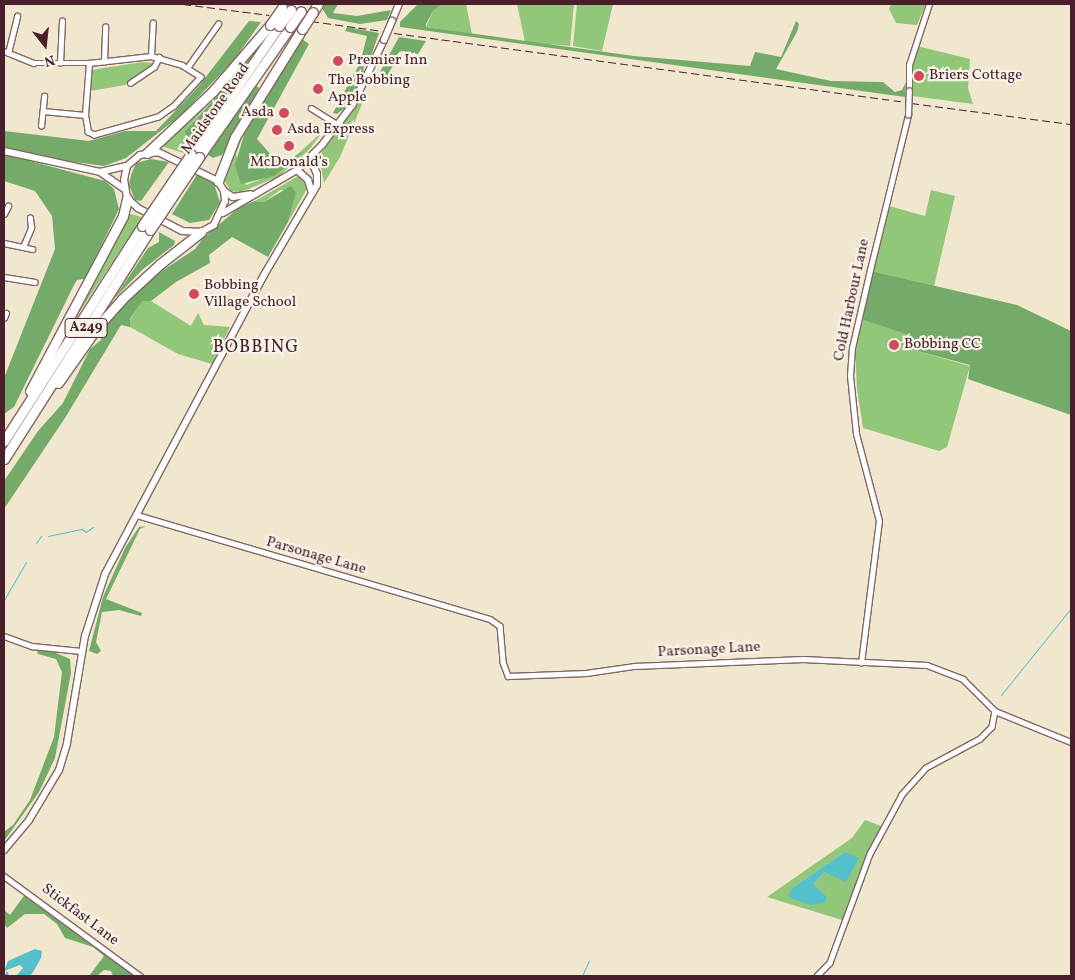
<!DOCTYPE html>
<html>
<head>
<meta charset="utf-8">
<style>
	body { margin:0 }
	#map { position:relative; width:1075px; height:980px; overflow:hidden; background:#f1e7cf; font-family:Vollkorn,serif }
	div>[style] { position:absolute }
	.green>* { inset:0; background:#92c678 }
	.forest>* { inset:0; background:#75ab68 }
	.water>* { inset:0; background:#53c0cc }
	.stream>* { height:1px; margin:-0.5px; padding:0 0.5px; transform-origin:0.5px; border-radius:0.5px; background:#53c0cc }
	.roads { filter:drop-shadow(1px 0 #846564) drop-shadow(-1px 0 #846564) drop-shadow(0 1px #846564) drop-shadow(0 -1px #846564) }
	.street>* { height:4.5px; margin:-2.25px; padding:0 2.25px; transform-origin:2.25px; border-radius:2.25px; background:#fff }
	.secondary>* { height:6px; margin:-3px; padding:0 3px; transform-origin:3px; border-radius:3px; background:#fff }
	.highway>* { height:9px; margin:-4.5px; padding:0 4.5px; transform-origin:4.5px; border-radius:4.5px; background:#fff }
	.rail>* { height:1px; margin-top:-0.5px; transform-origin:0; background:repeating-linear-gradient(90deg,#4a1f2b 0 8px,transparent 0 12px) }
	.bridges { filter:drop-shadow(1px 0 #846564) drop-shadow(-1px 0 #846564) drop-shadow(0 1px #846564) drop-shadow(0 -1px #846564) }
	.street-bridge>* { height:4.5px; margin:-2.25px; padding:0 2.25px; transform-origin:2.25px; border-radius:2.25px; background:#fff }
	.secondary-bridge>* { height:6px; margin:-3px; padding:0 3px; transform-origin:3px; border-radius:3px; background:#fff }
	.highway-bridge>* { height:9px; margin:-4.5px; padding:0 4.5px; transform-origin:4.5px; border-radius:4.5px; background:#fff }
	.dots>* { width:14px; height:14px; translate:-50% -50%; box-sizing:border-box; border:2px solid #f7f3e8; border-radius:50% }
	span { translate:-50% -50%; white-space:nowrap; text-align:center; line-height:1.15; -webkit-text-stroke:4.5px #f7f3e8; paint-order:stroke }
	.shield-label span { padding:1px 4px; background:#f7f3e8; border:1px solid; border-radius:4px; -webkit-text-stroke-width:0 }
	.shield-label { font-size:14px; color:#4a1f2b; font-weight:700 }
	.poi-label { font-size:15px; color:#4a1f2b }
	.left { translate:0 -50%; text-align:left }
	.right { translate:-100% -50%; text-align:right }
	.street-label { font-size:15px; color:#4a1f2b }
	.quarter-label { font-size:18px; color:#4a1f2b; letter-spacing:1px }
	.frame { position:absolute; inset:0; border:5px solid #4a1f2b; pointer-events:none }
	.north { position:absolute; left:20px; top:20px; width:50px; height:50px; -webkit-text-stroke:4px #f7f3e8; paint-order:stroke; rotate:164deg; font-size:14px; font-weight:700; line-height:20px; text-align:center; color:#4a1f2b }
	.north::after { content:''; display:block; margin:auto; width:18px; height:22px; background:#4a1f2b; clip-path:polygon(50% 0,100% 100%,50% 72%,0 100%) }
</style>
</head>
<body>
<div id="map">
	<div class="green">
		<div style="clip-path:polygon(442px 4px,466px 4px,472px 34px,426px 27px,433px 11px)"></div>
		<div style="clip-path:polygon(517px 4px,574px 4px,570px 46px,525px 42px)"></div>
		<div style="clip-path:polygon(577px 4px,613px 4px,602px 51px,573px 46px)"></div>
		<div style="clip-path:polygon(891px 4px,926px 4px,917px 25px,896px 23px,889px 9px)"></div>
		<div style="clip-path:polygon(274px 23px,277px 24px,229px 89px,227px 85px,219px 91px,185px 131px,184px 153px,161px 146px)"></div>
		<div style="clip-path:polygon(917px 46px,970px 59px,968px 88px,973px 104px,912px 96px,911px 66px)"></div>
		<div style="clip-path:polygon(143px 62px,153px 63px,153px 67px,125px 85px,90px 91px,91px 70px)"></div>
		<div style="clip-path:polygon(367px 92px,340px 157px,324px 183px,319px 156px)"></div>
		<div style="clip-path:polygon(246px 128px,236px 154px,246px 185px,277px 173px,324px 130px,309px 150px,279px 176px,239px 193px,230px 190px,224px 180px,234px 146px)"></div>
		<div style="clip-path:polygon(298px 176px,308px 187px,288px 222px,296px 193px,280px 190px,264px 202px,255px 201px)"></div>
		<div style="clip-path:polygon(931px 190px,955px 196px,934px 286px,871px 271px,889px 206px,925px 216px)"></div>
		<div style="clip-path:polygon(127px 213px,142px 217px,63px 337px)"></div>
		<div style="clip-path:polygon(142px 300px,151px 301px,191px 326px,198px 313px,204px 325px,230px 327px,212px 364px,178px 354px,130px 327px,130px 320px)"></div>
		<div style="clip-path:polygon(863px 320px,913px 336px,910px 349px,970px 366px,947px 447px,939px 451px,863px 428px,857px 389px,855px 348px)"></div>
		<div style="clip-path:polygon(evenodd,865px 820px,881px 826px,842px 920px,767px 897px,852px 838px,865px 820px,845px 852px,813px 884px,792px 888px,845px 852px)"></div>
	</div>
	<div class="forest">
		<div style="clip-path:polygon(325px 4px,338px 4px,333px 13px,357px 16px,391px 10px,387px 20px,360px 24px,328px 18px,322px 8px)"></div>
		<div style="clip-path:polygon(418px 4px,442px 4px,433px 11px,426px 24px,426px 27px,433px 28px,634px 56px,750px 66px,755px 52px,781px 57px,796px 21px,799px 24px,797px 32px,776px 69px,831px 81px,883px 82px,895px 92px,902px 90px,906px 82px,905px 97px,400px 27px,400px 22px)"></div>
		<div style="clip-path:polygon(249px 21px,261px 22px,234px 60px,181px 115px,126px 158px,104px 166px,67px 161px,4px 147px,4px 131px,89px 141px,125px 131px,156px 131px,198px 87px)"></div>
		<div style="clip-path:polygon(347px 27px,379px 33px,370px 59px,364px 64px,363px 76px,345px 108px,337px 114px,333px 113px,360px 63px,367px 36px,345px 31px)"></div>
		<div style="clip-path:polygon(399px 37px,426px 41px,418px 54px,401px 51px,386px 78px,382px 76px,375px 87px,373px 85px)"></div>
		<div style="clip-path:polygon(302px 39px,309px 44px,257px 139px,279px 164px,303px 152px,274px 176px,241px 184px,235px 165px,246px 128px)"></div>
		<div style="clip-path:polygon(255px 84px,259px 88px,222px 155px,213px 158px,208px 155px)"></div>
		<div style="clip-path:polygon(227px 85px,229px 89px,187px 149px,185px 131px)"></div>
		<div style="clip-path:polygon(4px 154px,105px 181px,114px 189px,119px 209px,88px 273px,84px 279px,77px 280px,73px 287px,14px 407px,4px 414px,4px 378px,55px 249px,52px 216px,35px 191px,4px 181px)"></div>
		<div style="clip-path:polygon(151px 159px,169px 162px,141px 201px,135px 200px,129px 185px,131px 175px,136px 163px)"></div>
		<div style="clip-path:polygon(198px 173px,214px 184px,220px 202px,209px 220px,190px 223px,172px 214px)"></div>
		<div style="clip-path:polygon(291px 186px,296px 193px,288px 222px,268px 257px,232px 237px,209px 255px,210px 263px,176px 282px,151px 301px,142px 301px,130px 319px,130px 327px,121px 325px,65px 418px,4px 509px,4px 481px,38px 431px,63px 403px,90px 349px,101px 340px,104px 327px,114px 315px,147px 281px,195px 249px,204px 237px,241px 206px,255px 201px,264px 202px)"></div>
		<div style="clip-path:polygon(159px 232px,175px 241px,174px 245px,142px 270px,113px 300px,148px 248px,159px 242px)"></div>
		<div style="clip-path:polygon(871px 271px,1017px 305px,1071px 331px,1071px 415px,968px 379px,970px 365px,910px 349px,912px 336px,863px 320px)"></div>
		<div style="clip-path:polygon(146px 526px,140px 529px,106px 599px,142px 613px,141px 616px,119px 610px,102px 612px,96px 642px,101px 651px,97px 654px,92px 652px,89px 651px,103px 597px,125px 548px,139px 527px)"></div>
		<div style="clip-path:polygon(49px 650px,70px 659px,71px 673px,55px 758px,39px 792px,4px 841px,4px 832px,13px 825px,30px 800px,54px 737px,62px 672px,56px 659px,38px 654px,37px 651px)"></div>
		<div style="clip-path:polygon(26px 893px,113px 960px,136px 976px,113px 976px,111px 971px,104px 970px,97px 976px,89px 976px,104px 956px,93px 947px,65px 938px,57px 924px,44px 914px,25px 914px,7px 928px,4px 924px,4px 910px,10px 915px)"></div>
	</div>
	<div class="water">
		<div style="clip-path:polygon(845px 852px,859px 858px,846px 882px,825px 872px,813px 884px,827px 897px,824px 903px,811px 905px,788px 897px,792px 888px)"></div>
		<div style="clip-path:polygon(35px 949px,42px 951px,41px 958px,32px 974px,28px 976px,4px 976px,7px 971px,9px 975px,17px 975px,23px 968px,20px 965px,4px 971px,8px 961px)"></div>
	</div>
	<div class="stream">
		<div style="left:48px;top:536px;width:35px;rotate:-12deg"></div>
		<div style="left:82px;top:529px;width:5px;rotate:37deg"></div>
		<div style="left:86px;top:532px;width:9px;rotate:-36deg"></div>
		<div style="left:36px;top:543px;width:9px;rotate:-54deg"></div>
		<div style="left:4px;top:600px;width:44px;rotate:-59.9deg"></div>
		<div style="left:1001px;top:695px;width:112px;rotate:-51.2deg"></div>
		<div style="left:582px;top:976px;width:17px;rotate:-66deg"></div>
	</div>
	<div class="roads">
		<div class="street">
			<div style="left:4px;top:51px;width:32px;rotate:22deg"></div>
			<div style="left:34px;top:63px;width:55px"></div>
			<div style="left:89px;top:63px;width:62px;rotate:-6.4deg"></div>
			<div style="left:151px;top:56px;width:32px;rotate:16deg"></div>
			<div style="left:182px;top:65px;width:22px;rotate:32deg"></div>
			<div style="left:201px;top:77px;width:40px;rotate:133deg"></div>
			<div style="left:174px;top:106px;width:19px;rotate:145deg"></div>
			<div style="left:158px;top:117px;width:66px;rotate:164.3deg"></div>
			<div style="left:94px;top:135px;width:7px;rotate:-153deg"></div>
			<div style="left:88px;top:132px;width:17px;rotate:-100deg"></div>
			<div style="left:85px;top:115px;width:52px;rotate:-85.6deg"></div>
			<div style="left:8px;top:53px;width:38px;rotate:-76deg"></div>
			<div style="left:151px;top:56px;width:33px;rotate:-87deg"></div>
			<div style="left:104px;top:62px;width:35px;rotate:-88deg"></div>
			<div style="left:60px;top:63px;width:42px;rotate:-87.3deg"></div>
			<div style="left:187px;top:68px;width:54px;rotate:-54.8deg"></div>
			<div style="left:130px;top:83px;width:29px;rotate:-34deg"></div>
			<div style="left:154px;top:67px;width:11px;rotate:-63deg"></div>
			<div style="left:909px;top:91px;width:26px;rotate:-90deg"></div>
			<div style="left:909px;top:65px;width:64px;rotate:-71.8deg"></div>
			<div style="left:311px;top:108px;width:32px;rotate:32deg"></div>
			<div style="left:43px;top:111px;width:42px;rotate:5.4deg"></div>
			<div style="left:41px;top:126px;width:30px;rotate:-84deg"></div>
			<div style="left:4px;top:214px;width:9px;rotate:-63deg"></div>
			<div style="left:4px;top:243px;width:29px;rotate:12deg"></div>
			<div style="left:23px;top:247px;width:21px;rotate:-67deg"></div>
			<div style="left:31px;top:228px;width:10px;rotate:-96deg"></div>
			<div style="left:4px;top:277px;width:31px;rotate:9deg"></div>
			<div style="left:4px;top:318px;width:5px;rotate:-68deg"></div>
			<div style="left:137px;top:515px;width:368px;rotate:16.4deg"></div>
			<div style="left:490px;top:619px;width:12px;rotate:35deg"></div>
			<div style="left:500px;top:626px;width:36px;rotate:85deg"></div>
			<div style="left:503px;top:662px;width:15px;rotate:70deg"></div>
			<div style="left:508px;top:676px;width:78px;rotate:-2.2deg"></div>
			<div style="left:586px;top:673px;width:49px;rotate:-8.3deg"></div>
			<div style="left:634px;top:666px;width:169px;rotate:-2.4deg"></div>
			<div style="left:803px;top:659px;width:124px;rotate:2.8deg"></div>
			<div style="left:927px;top:665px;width:39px;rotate:21deg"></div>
			<div style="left:963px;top:679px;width:45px;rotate:45deg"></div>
			<div style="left:995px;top:711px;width:16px;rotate:101deg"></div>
			<div style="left:992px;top:727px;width:17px;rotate:135deg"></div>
			<div style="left:980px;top:739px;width:61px;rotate:151.8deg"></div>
			<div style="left:926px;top:768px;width:36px;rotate:132deg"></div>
			<div style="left:902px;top:795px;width:67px;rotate:118.5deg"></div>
			<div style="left:870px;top:854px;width:116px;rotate:110.2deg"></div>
			<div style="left:830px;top:963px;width:18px;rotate:135deg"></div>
			<div style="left:4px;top:636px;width:30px;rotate:20deg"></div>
			<div style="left:32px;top:646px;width:49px;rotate:5.8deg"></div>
			<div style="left:861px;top:663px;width:143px;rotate:-82.8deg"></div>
			<div style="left:879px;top:521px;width:90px;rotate:-104.8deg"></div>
			<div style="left:856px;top:434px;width:58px;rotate:-95.9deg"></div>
			<div style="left:850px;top:376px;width:28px;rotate:-86deg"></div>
			<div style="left:852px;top:348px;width:80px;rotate:-77deg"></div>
			<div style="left:870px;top:270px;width:160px;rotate:-76.2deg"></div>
			<div style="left:995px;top:711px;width:82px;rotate:22.2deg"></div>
			<div style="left:4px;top:876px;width:169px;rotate:36.3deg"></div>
		</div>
		<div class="secondary">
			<div style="left:392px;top:21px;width:18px;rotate:-68deg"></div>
			<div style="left:4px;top:151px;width:98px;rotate:12.3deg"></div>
			<div style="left:100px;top:172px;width:29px;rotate:35deg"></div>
			<div style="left:158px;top:152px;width:67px;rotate:25.8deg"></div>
			<div style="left:218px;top:181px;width:12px;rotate:59deg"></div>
			<div style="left:224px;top:191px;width:10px;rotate:84deg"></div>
			<div style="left:225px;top:201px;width:26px;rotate:115deg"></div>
			<div style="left:214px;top:225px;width:15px;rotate:152deg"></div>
			<div style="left:201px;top:232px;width:19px;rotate:-177deg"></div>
			<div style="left:182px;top:231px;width:50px;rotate:-152.4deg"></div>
			<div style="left:138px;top:208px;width:15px;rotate:-138deg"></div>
			<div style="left:127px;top:198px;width:18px;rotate:-99deg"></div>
			<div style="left:124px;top:180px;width:14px;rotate:-78deg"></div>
			<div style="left:127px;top:166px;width:17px;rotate:-40deg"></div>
			<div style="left:140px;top:155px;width:18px;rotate:-9deg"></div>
			<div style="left:297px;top:170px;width:15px;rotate:42deg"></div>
			<div style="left:308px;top:180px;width:14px;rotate:73deg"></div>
			<div style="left:100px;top:172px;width:28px;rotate:-13deg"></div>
			<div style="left:224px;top:191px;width:11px;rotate:34deg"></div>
			<div style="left:233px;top:197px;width:18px;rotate:-9deg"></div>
			<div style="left:223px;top:213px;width:86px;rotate:-30.2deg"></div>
			<div style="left:297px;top:170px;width:35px;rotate:-45deg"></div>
			<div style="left:322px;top:145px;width:51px;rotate:-52.9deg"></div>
			<div style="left:353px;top:104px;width:71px;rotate:-64.2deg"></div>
			<div style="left:4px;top:850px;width:39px;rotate:-50deg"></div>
			<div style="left:29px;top:820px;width:58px;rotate:-59deg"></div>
			<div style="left:59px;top:770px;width:28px;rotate:-73deg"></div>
			<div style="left:67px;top:743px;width:109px;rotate:-80.5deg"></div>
			<div style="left:85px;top:636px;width:65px;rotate:-72.1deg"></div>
			<div style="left:105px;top:574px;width:339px;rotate:-62deg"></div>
			<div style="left:264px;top:275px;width:104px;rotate:-59.5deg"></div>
			<div style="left:317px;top:185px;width:11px;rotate:-90deg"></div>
			<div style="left:317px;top:174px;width:17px;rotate:-114deg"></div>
		</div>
		<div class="highway">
			<div style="left:313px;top:12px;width:9px;rotate:-58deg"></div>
			<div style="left:147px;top:153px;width:91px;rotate:-43.2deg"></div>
			<div style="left:213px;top:91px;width:87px;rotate:-49.2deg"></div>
			<div style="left:191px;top:154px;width:155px;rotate:-55.5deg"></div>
			<div style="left:199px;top:157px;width:159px;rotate:-55deg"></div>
			<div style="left:218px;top:181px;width:47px;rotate:-68.9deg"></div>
			<div style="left:235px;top:137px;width:127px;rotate:-58.2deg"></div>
			<div style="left:58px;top:383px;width:70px;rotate:-54.9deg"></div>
			<div style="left:98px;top:326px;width:36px;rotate:-48deg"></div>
			<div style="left:122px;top:299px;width:52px;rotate:-42.6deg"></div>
			<div style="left:160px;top:264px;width:52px;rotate:-38deg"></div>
			<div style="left:30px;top:391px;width:198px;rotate:-62deg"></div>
			<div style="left:123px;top:216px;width:18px;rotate:-77deg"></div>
			<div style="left:4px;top:441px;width:255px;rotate:-57.3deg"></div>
			<div style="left:4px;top:459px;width:272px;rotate:-57.5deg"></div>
		</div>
	</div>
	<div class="rail">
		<div style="left:183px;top:4px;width:87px;rotate:7.3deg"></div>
		<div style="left:311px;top:21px;width:72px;rotate:8deg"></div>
		<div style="left:394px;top:33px;width:517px;rotate:7.68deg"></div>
		<div style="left:911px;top:103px;width:161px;rotate:7.5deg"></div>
	</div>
	<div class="bridges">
		<div class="street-bridge">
			<div style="left:908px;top:115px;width:24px;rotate:-88deg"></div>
		</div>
		<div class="secondary-bridge">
			<div style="left:384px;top:40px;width:21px;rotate:-67deg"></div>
		</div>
		<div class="highway-bridge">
			<div style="left:270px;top:25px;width:21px;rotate:-55deg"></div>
			<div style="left:279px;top:26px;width:20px;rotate:-53deg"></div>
			<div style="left:290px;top:27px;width:19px;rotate:-55deg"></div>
			<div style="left:302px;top:29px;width:20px;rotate:-57deg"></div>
			<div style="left:142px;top:226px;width:87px;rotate:-55.8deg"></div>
			<div style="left:150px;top:230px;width:88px;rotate:-56.1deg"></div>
		</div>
	</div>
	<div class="dots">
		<div style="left:338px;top:61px;background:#d1495b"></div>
		<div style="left:919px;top:76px;background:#d1495b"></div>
		<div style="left:318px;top:89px;background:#d1495b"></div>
		<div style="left:284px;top:113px;background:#d1495b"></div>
		<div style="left:277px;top:130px;background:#d1495b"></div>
		<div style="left:289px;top:146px;background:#d1495b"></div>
		<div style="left:194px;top:294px;background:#d1495b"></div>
		<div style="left:894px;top:345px;background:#d1495b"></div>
	</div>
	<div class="shield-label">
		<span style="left:86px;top:328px">A249</span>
	</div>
	<div class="poi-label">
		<span class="left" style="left:348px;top:61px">Premier Inn</span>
		<span class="left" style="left:929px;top:76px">Briers Cottage</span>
		<span class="left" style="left:328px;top:89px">The Bobbing<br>Apple</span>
		<span class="right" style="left:274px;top:113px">Asda</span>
		<span class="left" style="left:287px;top:130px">Asda Express</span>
		<span style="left:289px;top:163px">McDonald's</span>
		<span class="left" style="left:204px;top:294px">Bobbing<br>Village School</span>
		<span class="left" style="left:904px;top:345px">Bobbing CC</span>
	</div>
	<div class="street-label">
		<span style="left:216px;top:109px;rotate:-55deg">Maidstone Road</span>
		<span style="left:852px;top:300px;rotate:-78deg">Cold Harbour Lane</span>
		<span style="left:316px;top:556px;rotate:16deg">Parsonage Lane</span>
		<span style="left:709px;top:650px;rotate:-3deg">Parsonage Lane</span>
		<span style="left:80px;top:915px;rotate:37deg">Stickfast Lane</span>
	</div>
	<div class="quarter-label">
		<span style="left:256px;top:348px">BOBBING</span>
	</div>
	<div class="frame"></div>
	<div class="north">N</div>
</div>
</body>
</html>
